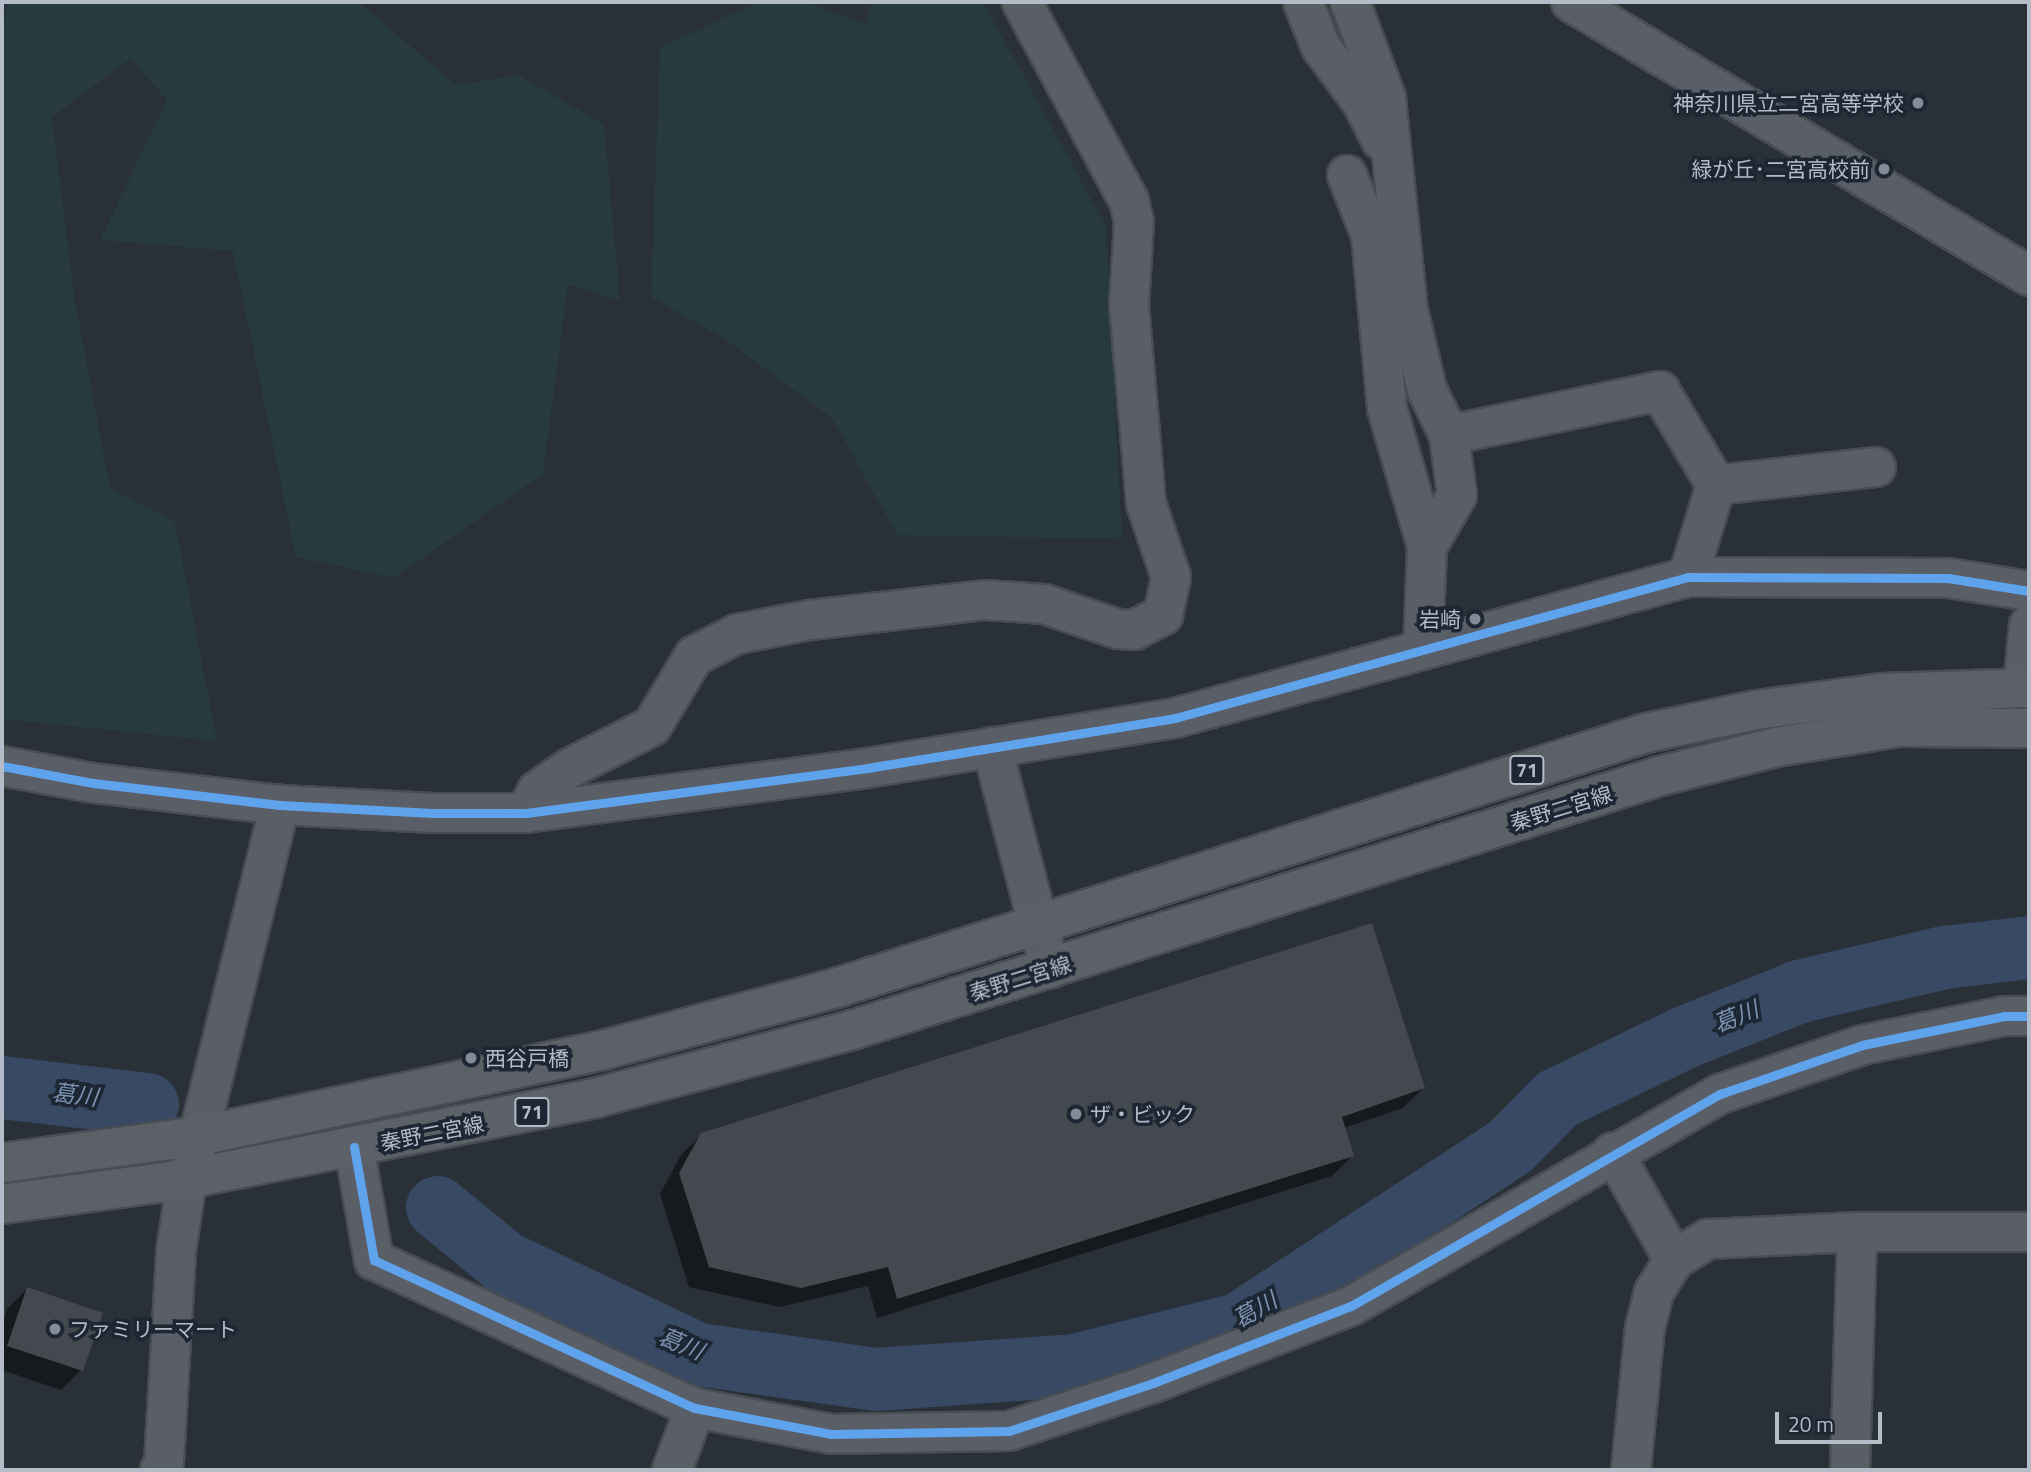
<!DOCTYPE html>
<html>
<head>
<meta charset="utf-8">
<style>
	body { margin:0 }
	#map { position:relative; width:2031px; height:1472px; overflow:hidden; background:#2a3038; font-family:"Titillium Web","Noto Sans JP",sans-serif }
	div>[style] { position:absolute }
	.green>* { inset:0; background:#273a3e }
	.shadow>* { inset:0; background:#0007 }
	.river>* { height:63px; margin:-31.5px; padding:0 31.5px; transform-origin:31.5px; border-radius:31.5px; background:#384963 }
	.building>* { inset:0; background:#444950 }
	.roads { filter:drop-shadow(2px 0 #484c53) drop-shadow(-2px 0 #484c53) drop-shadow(0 2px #484c53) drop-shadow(0 -2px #484c53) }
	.minor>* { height:38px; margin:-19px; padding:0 19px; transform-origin:19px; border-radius:19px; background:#5a5e66 }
	.tertiary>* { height:38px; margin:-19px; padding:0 19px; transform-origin:19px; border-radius:19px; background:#5a5e66 }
	.primary>* { height:38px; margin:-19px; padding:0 19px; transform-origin:19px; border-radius:19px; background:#5c6168 }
	.cycleway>* { height:9px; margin:-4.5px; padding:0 4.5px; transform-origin:4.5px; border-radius:4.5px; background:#60a3ed }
	.dots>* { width:19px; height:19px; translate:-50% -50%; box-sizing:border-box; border:4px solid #1d2633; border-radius:50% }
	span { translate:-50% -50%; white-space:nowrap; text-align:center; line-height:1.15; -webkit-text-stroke:7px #1d2633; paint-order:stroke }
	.shield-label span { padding:2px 5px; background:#1d2633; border:2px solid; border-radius:5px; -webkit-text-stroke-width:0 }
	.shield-label { font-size:19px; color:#b4bcc9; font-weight:700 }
	.poi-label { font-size:21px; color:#b4bcc9 }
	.right { translate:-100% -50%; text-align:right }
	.left { translate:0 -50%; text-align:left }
	.street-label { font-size:21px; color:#b4bcc9 }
	.water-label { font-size:23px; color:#7c92b1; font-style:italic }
	.frame { position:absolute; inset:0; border:4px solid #b4bcc9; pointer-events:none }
	.scale { position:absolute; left:1775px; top:1412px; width:107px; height:32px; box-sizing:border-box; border:4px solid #b4bcc9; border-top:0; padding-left:9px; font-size:21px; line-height:24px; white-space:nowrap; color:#b4bcc9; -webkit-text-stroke:5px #1d2633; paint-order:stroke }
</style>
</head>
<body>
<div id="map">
	<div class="green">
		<div style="clip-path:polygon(7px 2px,359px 2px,456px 85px,518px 75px,604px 124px,620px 301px,568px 285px,543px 474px,394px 578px,296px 557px,233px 251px,100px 240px,167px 100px,130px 59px,52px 117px,75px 301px,110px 488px,175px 522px,217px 741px,2px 719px,2px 42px)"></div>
		<div style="clip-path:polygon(756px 2px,807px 2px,866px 24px,871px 2px,983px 2px,1106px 226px,1122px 539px,897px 535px,832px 418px,726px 340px,651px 297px,660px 48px)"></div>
	</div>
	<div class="shadow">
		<div style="clip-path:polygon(1423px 1088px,1403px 1108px,1344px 1128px,1352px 1156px,1332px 1176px,877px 1318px,868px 1286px,780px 1307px,689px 1287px,660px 1194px,681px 1155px,701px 1135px)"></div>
		<div style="clip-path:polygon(27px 1289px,81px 1370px,61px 1390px,2px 1370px,2px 1325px,7px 1309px)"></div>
	</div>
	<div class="river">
		<div style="left:2px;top:1087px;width:146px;rotate:6.7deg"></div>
		<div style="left:437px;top:1207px;width:87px;rotate:39.4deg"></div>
		<div style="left:504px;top:1262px;width:215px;rotate:25.4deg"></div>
		<div style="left:698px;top:1354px;width:179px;rotate:8deg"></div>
		<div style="left:875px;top:1379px;width:199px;rotate:-4deg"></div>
		<div style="left:1074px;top:1365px;width:169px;rotate:-14deg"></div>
		<div style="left:1238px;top:1324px;width:325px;rotate:-33.2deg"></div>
		<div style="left:1510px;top:1146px;width:66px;rotate:-45.6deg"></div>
		<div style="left:1556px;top:1099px;width:142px;rotate:-25.8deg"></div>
		<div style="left:1684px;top:1037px;width:124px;rotate:-21.8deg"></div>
		<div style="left:1799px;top:991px;width:149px;rotate:-13.2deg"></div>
		<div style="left:1944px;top:957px;width:86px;rotate:-6.7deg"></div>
	</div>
	<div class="building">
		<div style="clip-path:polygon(1372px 923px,1425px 1088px,1342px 1117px,1354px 1156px,897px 1299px,888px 1267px,801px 1288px,709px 1267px,679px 1173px,701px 1133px)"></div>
		<div style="clip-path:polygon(27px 1287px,103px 1313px,83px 1371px,7px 1346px)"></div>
	</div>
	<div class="roads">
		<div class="minor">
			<div style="left:1303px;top:2px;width:48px;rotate:68.2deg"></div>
			<div style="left:1321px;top:47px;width:69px;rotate:53.3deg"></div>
			<div style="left:1362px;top:102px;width:42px;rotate:63.4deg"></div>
			<div style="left:1350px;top:2px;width:103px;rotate:69.4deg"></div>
			<div style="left:1386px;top:98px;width:213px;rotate:84.1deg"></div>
			<div style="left:1408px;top:310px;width:82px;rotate:76.6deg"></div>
			<div style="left:1427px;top:390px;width:50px;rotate:63.9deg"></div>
			<div style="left:1449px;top:435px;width:61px;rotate:82.4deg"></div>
			<div style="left:1457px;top:495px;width:60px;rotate:120deg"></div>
			<div style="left:1347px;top:175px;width:65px;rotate:68.2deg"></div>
			<div style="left:1371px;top:235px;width:174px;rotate:84.7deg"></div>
			<div style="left:1387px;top:408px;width:145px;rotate:73.9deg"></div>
			<div style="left:1427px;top:547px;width:102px;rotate:92.2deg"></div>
			<div style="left:1449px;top:435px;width:216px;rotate:-11.8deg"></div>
			<div style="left:1660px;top:391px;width:109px;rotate:59.2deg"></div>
			<div style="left:1716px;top:485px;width:161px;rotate:-6.4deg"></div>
			<div style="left:1688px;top:577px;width:96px;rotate:-73.1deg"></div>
			<div style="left:2023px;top:688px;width:63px;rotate:-84.6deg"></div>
			<div style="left:992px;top:747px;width:229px;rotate:75.4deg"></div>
			<div style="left:526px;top:813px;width:25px;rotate:-63deg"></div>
			<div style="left:537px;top:791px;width:40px;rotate:-34.9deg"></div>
			<div style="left:570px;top:768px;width:92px;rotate:-27.1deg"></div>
			<div style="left:652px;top:726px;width:82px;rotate:-59deg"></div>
			<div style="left:694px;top:656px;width:48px;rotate:-27.1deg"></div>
			<div style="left:737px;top:634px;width:74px;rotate:-10.9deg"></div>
			<div style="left:810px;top:620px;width:177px;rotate:-6.5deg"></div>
			<div style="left:986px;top:600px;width:58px;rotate:3.9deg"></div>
			<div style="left:1044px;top:604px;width:78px;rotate:18.7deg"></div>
			<div style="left:1118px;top:629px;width:16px;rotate:4deg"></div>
			<div style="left:1134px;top:630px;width:33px;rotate:-27deg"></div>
			<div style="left:1163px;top:615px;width:39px;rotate:-78deg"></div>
			<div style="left:1171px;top:577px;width:78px;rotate:-108.7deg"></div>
			<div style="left:1146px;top:503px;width:198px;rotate:-94.9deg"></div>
			<div style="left:1129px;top:306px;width:84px;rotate:-86.6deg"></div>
			<div style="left:1134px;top:222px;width:22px;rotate:-103deg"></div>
			<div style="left:1129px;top:201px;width:226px;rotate:-118.3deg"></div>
			<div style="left:354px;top:1147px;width:115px;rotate:80deg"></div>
			<div style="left:374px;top:1260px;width:353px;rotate:24.8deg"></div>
			<div style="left:695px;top:1408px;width:138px;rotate:10.8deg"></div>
			<div style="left:831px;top:1434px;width:178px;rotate:-1deg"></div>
			<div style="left:1009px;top:1431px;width:152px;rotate:-18.4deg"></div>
			<div style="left:1153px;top:1383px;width:212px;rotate:-21.3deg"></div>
			<div style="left:1351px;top:1306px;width:426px;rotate:-29.9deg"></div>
			<div style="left:1720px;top:1094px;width:150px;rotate:-19deg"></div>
			<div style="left:1862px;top:1045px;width:145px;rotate:-11.5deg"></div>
			<div style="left:2004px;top:1016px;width:25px"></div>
			<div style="left:1613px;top:1152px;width:124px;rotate:60.5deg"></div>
			<div style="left:160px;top:1470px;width:9px;rotate:-63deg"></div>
			<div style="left:164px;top:1462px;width:211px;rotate:-86.7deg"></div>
			<div style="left:176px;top:1251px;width:73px;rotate:-81.3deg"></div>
			<div style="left:672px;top:1470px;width:66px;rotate:-69.6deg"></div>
			<div style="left:1850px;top:1470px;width:238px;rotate:-88.3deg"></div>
		</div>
		<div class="tertiary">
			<div style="left:1571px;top:2px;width:534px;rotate:30.89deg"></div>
			<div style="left:2px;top:766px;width:93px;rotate:10.6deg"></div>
			<div style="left:93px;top:783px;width:188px;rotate:6.7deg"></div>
			<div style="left:280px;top:805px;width:153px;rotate:3deg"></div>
			<div style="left:433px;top:813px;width:93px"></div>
			<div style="left:526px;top:813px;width:344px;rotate:-7.5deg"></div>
			<div style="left:867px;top:768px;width:312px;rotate:-9.2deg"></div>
			<div style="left:1175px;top:718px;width:532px;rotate:-15.37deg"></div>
			<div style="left:1688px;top:577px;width:260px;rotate:0.2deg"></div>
			<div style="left:1948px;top:578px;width:82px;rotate:9.1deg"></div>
			<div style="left:191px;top:1167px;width:373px;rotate:-76.2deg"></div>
			<div style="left:1631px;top:1470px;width:143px;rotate:-84.4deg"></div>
			<div style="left:1645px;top:1328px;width:37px;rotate:-76deg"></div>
			<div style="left:1654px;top:1292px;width:38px;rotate:-58deg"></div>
			<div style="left:1674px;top:1260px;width:40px;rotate:-32deg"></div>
			<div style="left:1708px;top:1239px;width:149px;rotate:-2.7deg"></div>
			<div style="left:1857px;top:1232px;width:172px"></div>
		</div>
		<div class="primary">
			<div style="left:2px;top:1163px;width:199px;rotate:-7.8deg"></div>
			<div style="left:199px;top:1136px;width:413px;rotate:-12deg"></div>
			<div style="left:603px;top:1050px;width:244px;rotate:-14.9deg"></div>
			<div style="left:839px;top:987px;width:846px;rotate:-17.47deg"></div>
			<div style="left:1646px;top:733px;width:112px;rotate:-11.8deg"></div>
			<div style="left:1756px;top:710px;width:126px;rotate:-7.7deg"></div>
			<div style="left:1881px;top:693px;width:148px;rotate:-1.9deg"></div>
			<div style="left:2px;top:1204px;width:187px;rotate:-7.7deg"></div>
			<div style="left:187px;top:1179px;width:416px;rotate:-11.2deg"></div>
			<div style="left:595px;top:1098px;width:266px;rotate:-14.8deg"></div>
			<div style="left:852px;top:1030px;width:847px;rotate:-17.45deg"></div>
			<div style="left:1660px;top:776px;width:120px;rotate:-14deg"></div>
			<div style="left:1776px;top:747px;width:126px;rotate:-9.2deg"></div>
			<div style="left:1900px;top:727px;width:129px;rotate:0.4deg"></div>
		</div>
	</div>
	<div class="cycleway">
		<div style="left:2px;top:766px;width:93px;rotate:10.6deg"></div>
		<div style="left:93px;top:783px;width:188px;rotate:6.7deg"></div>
		<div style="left:280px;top:805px;width:153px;rotate:3deg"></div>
		<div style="left:433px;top:813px;width:93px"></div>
		<div style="left:526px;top:813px;width:344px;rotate:-7.5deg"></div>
		<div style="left:867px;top:768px;width:312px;rotate:-9.2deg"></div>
		<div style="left:1175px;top:718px;width:532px;rotate:-15.37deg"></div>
		<div style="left:1688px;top:577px;width:260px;rotate:0.2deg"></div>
		<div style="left:1948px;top:578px;width:82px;rotate:9.1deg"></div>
		<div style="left:354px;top:1147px;width:115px;rotate:80deg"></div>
		<div style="left:374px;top:1260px;width:353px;rotate:24.8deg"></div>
		<div style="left:695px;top:1408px;width:138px;rotate:10.8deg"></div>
		<div style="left:831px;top:1434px;width:178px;rotate:-1deg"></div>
		<div style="left:1009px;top:1431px;width:152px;rotate:-18.4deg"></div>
		<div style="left:1153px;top:1383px;width:212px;rotate:-21.3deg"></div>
		<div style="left:1351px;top:1306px;width:426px;rotate:-29.9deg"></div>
		<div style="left:1720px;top:1094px;width:150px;rotate:-19deg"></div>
		<div style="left:1862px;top:1045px;width:145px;rotate:-11.5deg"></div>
		<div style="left:2004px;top:1016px;width:25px"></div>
	</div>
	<div class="dots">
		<div style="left:1918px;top:103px;background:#848b96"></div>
		<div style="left:1884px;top:169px;background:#848b96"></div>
		<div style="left:1475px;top:619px;background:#848b96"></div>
		<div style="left:471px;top:1058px;background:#848b96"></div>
		<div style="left:1076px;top:1114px;background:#848b96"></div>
		<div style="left:55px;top:1329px;background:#848b96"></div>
	</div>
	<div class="shield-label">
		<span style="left:1527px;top:770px">71</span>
		<span style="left:532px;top:1112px">71</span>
	</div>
	<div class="poi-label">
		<span class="right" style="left:1904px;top:103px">神奈川県立二宮高等学校</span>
		<span class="right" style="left:1870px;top:169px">緑が丘･二宮高校前</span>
		<span class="right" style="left:1461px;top:619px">岩崎</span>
		<span class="left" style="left:485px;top:1058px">西谷戸橋</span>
		<span class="left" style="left:1090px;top:1114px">ザ・ビック</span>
		<span class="left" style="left:69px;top:1329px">ファミリーマート</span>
	</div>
	<div class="street-label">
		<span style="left:1561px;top:808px;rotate:-17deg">秦野二宮線</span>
		<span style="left:1020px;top:978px;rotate:-17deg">秦野二宮線</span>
		<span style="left:432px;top:1133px;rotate:-11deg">秦野二宮線</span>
	</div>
	<div class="water-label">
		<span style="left:1736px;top:1017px;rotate:-22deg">葛川</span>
		<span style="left:75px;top:1095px;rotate:7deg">葛川</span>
		<span style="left:1255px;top:1310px;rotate:-30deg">葛川</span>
		<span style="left:681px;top:1344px;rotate:22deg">葛川</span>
	</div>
	<div class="frame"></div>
	<div class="scale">20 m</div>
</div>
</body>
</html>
